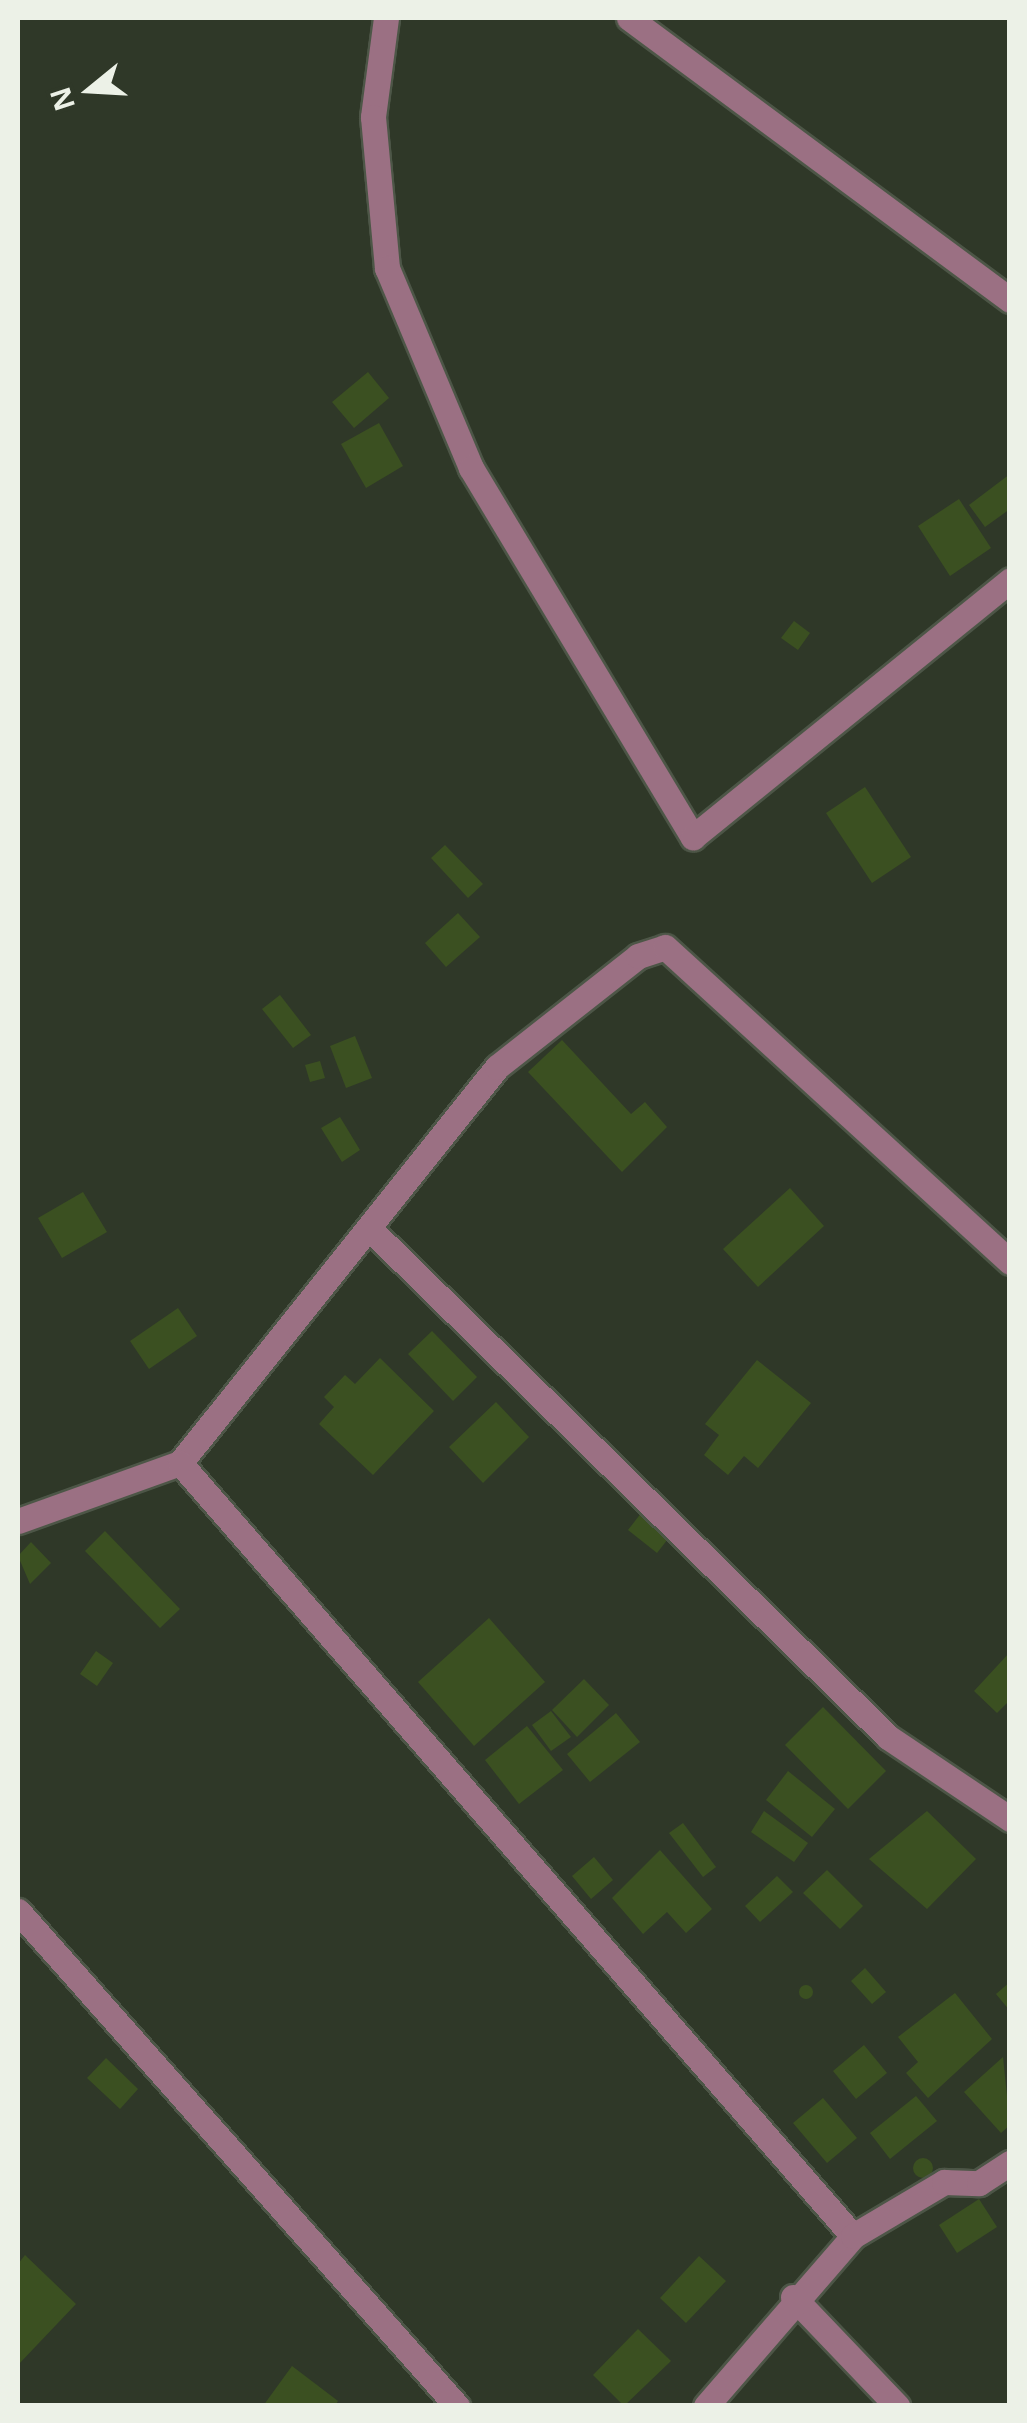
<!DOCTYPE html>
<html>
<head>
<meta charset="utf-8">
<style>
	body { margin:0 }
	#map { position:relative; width:1027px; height:2423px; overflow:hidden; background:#2f3828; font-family:"Noto Sans",sans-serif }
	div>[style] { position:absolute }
	.building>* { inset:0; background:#3b5021 }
	.round { border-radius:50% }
	.roads { filter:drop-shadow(2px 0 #4d5647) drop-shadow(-2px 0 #4d5647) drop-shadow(0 2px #4d5647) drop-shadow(0 -2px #4d5647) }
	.minor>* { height:25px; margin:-12.5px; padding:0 12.5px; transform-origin:12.5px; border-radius:12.5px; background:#9b7083 }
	span { translate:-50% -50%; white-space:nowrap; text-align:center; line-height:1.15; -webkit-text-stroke:8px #2f3828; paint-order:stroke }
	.frame { position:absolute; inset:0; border:20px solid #ecf1e7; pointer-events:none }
	.north { position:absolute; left:40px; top:40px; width:100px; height:100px; -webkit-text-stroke:8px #2f3828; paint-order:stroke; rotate:252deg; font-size:28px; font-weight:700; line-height:40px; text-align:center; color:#ecf1e7 }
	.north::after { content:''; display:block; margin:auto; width:35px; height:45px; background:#ecf1e7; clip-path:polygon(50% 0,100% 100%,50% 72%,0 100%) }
</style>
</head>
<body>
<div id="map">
	<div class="building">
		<div style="clip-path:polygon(368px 372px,389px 398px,354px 428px,332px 402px)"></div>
		<div style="clip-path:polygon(379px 423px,403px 466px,366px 488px,341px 444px)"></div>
		<div style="clip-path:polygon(1010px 474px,1010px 509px,985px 527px,969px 505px)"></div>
		<div style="clip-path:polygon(959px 499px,991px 548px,950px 576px,918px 526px)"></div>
		<div style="clip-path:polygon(794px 621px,810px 633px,798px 650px,781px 638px)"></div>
		<div style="clip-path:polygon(865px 787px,911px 857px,872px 883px,826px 813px)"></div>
		<div style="clip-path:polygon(445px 845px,483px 884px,468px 898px,431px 858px)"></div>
		<div style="clip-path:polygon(458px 913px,480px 937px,446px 967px,425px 943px)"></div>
		<div style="clip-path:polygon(280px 995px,311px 1035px,293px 1048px,262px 1009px)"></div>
		<div style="clip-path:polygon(355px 1036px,372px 1078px,346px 1088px,330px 1046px)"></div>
		<div style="clip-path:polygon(562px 1040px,631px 1114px,645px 1102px,667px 1127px,622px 1172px,528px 1072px)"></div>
		<div style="clip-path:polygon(320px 1061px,325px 1078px,310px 1082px,305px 1065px)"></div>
		<div style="clip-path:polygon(340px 1117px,360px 1150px,342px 1162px,321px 1128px)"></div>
		<div style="clip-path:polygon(790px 1188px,824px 1226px,758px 1287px,723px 1249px)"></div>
		<div style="clip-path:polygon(83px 1192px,107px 1232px,62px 1258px,38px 1218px)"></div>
		<div style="clip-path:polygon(178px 1308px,197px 1336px,149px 1369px,130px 1341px)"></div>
		<div style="clip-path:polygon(432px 1331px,477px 1377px,453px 1401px,408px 1354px)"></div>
		<div style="clip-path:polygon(380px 1358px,434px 1411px,373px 1475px,319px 1424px,334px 1407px,324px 1397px,345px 1375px,355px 1384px)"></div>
		<div style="clip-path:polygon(757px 1360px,811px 1403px,758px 1468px,744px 1456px,728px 1475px,704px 1455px,719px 1435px,705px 1424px)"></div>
		<div style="clip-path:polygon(496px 1402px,529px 1437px,483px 1483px,449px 1447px)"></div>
		<div style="clip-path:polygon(642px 1512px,671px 1535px,657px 1553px,628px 1530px)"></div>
		<div style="clip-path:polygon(105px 1531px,180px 1609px,160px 1628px,85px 1551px)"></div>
		<div style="clip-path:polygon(31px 1542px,51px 1563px,30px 1584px,18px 1556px)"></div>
		<div style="clip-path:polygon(489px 1618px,545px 1682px,474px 1746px,418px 1682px)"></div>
		<div style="clip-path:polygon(96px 1651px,113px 1663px,97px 1686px,80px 1674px)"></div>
		<div style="clip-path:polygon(1010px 1652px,1010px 1700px,997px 1713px,974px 1691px)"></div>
		<div style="clip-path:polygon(584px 1679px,609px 1705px,577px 1737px,552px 1710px)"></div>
		<div style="clip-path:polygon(823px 1707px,886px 1771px,848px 1809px,785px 1745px)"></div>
		<div style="clip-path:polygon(551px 1711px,571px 1737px,551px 1751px,532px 1725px)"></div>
		<div style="clip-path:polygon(616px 1713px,640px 1742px,590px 1782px,567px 1754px)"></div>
		<div style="clip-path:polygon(527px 1726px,563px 1770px,519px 1804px,485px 1760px)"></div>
		<div style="clip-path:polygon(788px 1771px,835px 1809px,812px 1837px,766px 1800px)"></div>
		<div style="clip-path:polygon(764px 1811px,808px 1843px,794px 1862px,751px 1832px)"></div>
		<div style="clip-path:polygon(927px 1811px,976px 1859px,927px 1909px,869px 1859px)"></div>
		<div style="clip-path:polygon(683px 1823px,716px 1867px,703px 1877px,669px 1833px)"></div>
		<div style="clip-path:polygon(660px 1850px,712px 1909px,686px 1933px,667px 1912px,643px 1934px,612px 1898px)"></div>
		<div style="clip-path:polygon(594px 1857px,613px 1880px,591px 1899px,572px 1876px)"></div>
		<div style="clip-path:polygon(827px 1870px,863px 1906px,840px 1929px,803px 1893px)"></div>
		<div style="clip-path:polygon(777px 1876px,793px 1892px,760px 1922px,745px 1906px)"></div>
		<div style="clip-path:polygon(865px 1968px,886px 1992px,872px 2004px,851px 1981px)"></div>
		<div style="clip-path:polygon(1010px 1982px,1010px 2011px,996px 1994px)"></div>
		<div class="round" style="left:799px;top:1985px;width:14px;height:14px"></div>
		<div style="clip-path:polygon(955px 1993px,992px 2039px,928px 2098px,906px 2073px,918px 2062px,898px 2037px)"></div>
		<div style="clip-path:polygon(864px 2045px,887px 2073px,856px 2099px,833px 2071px)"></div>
		<div style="clip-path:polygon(1003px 2057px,1010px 2125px,1001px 2133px,964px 2092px)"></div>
		<div style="clip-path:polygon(106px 2058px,138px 2089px,120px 2109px,87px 2078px)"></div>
		<div style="clip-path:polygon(916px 2096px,937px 2121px,890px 2159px,870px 2133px)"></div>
		<div style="clip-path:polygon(823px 2098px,857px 2138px,827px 2163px,793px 2123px)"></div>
		<div class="round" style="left:913px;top:2158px;width:20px;height:20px"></div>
		<div style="clip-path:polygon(979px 2199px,997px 2227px,957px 2253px,939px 2225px)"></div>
		<div style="clip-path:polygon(25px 2255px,76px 2304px,18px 2365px,18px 2264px)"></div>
		<div style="clip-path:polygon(699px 2256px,726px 2281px,686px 2323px,660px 2298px)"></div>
		<div style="clip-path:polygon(638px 2329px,671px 2361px,624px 2406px,593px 2375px)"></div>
		<div style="clip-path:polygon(292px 2366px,338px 2401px,335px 2406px,263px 2406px)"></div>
	</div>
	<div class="roads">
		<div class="minor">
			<div style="left:386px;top:18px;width:100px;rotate:97.5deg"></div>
			<div style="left:373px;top:117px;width:152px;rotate:84.7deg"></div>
			<div style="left:387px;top:268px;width:217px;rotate:67.2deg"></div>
			<div style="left:471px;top:468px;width:431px;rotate:59deg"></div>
			<div style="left:693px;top:837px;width:408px;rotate:-39deg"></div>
			<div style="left:629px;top:18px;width:474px;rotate:36.5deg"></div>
			<div style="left:369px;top:1228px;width:727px;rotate:44.44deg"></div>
			<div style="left:888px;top:1737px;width:147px;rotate:33.9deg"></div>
			<div style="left:180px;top:1463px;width:507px;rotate:-51.32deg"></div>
			<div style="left:497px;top:1067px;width:179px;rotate:-38.2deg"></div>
			<div style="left:638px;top:956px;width:28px;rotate:-18deg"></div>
			<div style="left:665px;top:947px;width:467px;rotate:42.4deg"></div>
			<div style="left:18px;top:1521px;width:172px;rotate:-19.7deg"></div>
			<div style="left:180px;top:1463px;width:1025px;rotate:48.96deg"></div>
			<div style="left:18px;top:1911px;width:662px;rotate:48.43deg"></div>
			<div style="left:793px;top:2297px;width:151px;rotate:46.3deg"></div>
			<div style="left:706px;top:2406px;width:225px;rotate:-49.1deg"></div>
			<div style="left:853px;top:2236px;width:106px;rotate:-30.7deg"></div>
			<div style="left:944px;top:2182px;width:35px;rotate:2deg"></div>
			<div style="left:979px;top:2183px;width:37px;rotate:-33deg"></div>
		</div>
	</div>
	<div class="frame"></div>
	<div class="north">N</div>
</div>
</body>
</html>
